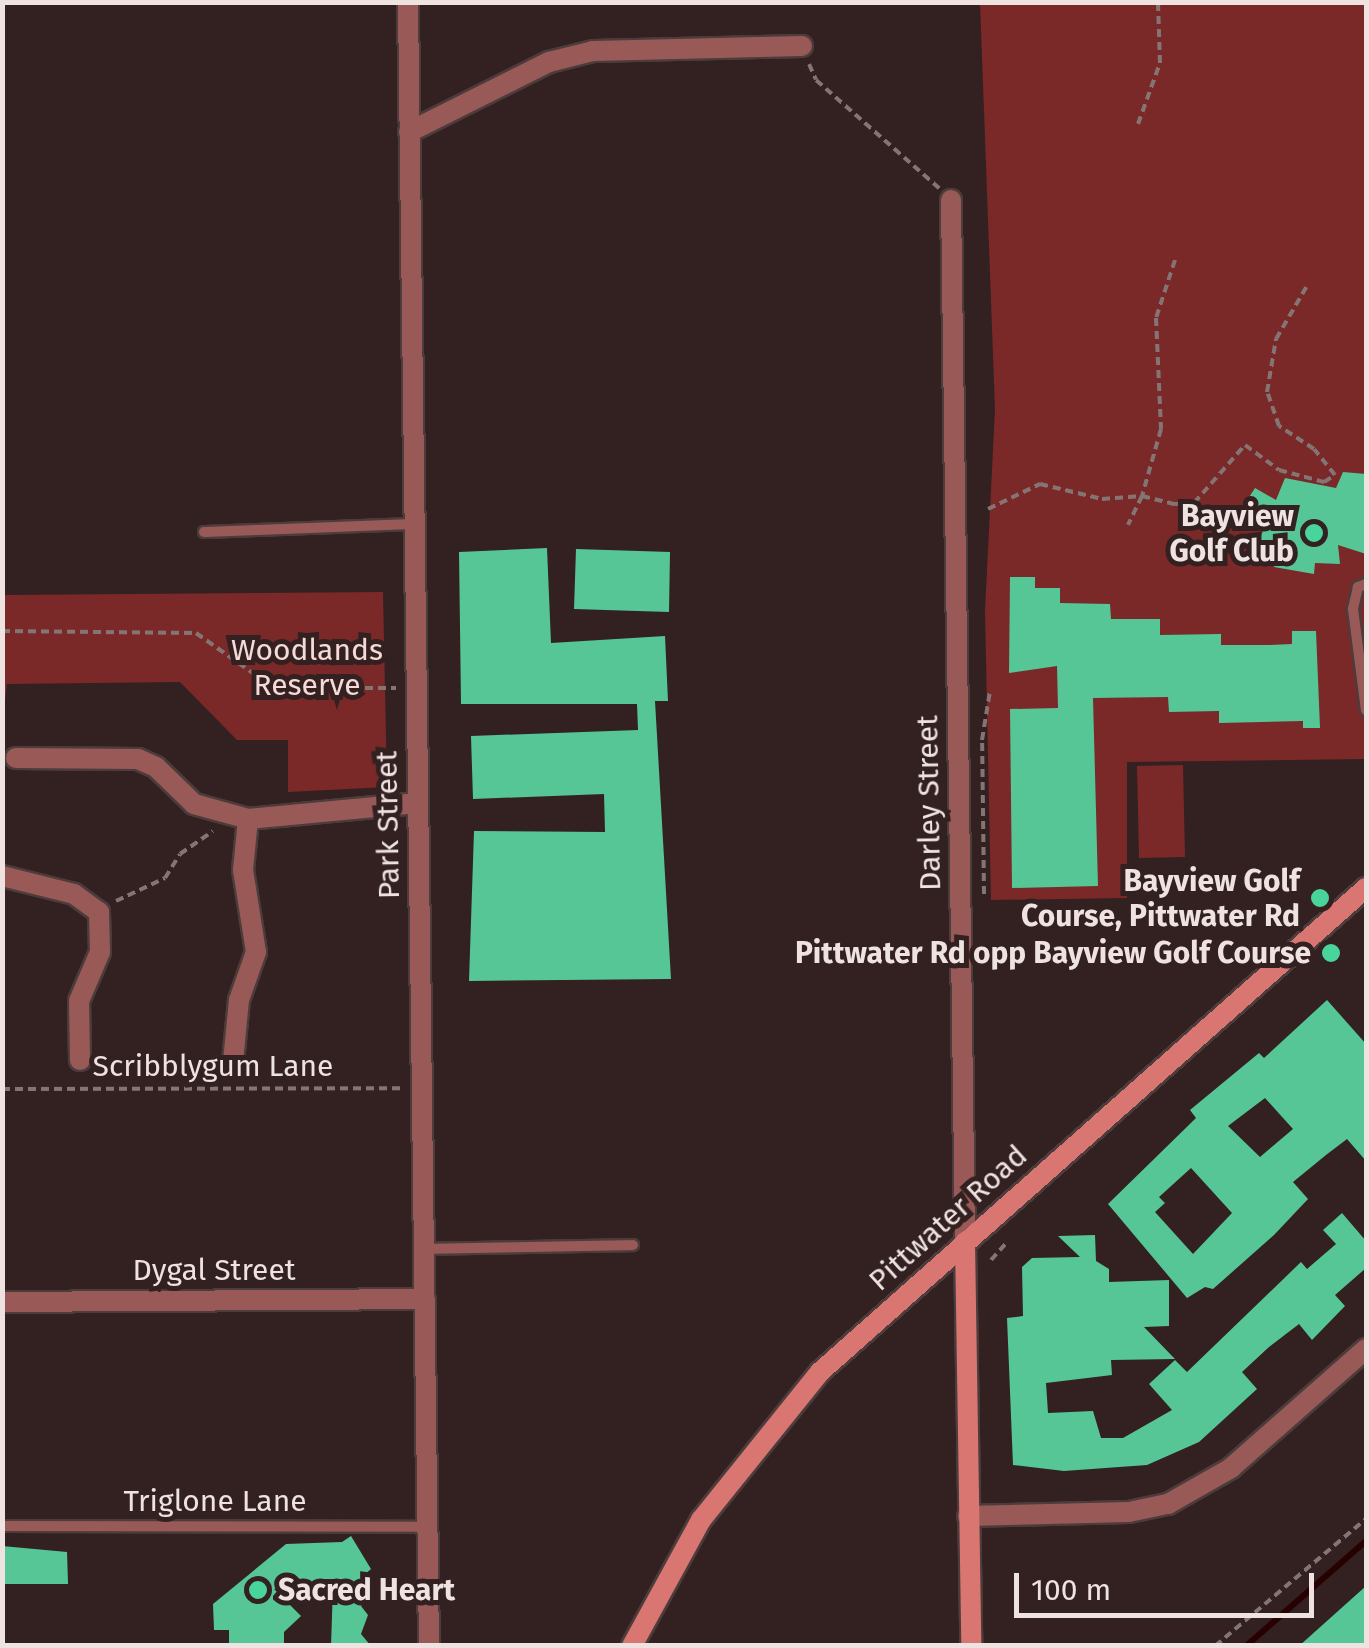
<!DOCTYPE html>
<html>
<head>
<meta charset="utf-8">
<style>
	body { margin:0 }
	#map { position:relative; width:1369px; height:1648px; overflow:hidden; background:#322120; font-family:"Fira Sans",sans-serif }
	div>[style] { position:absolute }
	.green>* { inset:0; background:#7b2828 }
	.stream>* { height:6px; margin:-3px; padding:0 3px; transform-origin:3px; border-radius:3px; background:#270001 }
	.building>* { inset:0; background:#56c697 }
	.path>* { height:4px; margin-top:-2px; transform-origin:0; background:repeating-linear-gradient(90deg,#847574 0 8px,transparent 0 13px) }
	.roads { filter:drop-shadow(2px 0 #4c3c3b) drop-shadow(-2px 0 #4c3c3b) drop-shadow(0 2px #4c3c3b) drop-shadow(0 -2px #4c3c3b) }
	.service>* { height:10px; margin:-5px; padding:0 5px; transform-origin:5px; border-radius:5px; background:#995a57 }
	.minor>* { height:20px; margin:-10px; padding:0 10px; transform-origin:10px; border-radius:10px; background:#995a57 }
	.tertiary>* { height:20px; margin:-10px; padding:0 10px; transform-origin:10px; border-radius:10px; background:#995a57 }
	.secondary>* { height:20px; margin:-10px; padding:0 10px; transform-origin:10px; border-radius:10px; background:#da7672 }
	.dots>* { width:28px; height:28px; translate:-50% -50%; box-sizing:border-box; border:5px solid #322120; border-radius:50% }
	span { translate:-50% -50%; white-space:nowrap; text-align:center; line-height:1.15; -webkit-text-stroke:10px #322120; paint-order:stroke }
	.poi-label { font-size:30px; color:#efe3e2; font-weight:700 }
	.right { translate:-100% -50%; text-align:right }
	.left { translate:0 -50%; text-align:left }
	.park-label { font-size:30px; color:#f6dad7 }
	.street-label { font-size:30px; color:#efe3e2 }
	.frame { position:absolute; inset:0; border:5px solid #efe3e2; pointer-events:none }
	.scale { position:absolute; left:1014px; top:1573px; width:300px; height:45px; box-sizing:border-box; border:5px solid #efe3e2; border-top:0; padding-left:12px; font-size:30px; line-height:35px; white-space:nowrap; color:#efe3e2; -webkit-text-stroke:8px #322120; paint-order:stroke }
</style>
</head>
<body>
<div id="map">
	<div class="green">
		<div style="clip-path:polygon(980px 3px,1366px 3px,1366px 759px,1127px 762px,1127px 898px,991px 900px,985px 611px,995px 409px)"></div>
		<div style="clip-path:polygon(383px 592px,387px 787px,288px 792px,288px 740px,237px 740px,180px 682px,7px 684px,3px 717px,3px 595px)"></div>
		<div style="clip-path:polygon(1183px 765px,1185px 857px,1139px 858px,1137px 766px)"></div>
	</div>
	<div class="stream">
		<div style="left:1246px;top:1646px;width:159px;rotate:-41.2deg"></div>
	</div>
	<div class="building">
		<div style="clip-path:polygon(1343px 472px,1366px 474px,1366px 554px,1338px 545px,1340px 564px,1315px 563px,1314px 574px,1274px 567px,1277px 557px,1255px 550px,1268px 519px,1244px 505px,1255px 488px,1276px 500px,1285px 478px,1336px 488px)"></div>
		<div style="clip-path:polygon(547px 548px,551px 643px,665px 636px,668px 701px,655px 701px,671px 979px,469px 981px,474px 831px,605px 832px,604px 794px,473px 799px,471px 736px,638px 730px,637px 704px,461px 704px,459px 552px)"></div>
		<div style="clip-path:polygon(576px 549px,670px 552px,669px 612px,574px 609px)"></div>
		<div style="clip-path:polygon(1010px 577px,1035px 577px,1035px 588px,1060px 588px,1060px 603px,1110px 604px,1111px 619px,1160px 619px,1160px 635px,1221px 634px,1221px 645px,1270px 645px,1292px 644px,1292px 631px,1316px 631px,1320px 728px,1303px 728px,1303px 721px,1219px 723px,1219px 711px,1169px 712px,1168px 697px,1093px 698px,1098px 886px,1012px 888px,1010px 709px,1058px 708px,1057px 666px,1009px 673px)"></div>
		<div style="clip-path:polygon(evenodd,1327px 1000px,1366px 1044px,1366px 1161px,1347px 1139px,1326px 1155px,1293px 1182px,1308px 1199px,1274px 1235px,1213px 1289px,1205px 1287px,1187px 1298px,1108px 1204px,1196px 1118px,1190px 1110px,1259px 1053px,1264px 1058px,1327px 1000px,1265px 1098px,1293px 1129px,1260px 1157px,1228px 1126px,1265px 1098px,1327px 1000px,1191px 1168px,1232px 1213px,1193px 1254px,1155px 1212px,1165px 1203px,1159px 1197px,1191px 1168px)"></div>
		<div style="clip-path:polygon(1342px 1213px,1366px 1241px,1366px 1268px,1335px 1295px,1345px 1306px,1312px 1340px,1299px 1324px,1269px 1347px,1242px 1372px,1257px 1389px,1199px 1442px,1147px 1465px,1064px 1471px,1013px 1465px,1007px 1318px,1023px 1316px,1022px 1267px,1032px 1258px,1080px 1257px,1058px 1236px,1095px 1235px,1096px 1261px,1109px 1269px,1109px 1282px,1169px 1280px,1169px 1326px,1144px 1327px,1175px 1359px,1111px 1360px,1112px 1375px,1046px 1383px,1048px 1413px,1093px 1411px,1101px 1438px,1123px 1438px,1172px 1410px,1149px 1384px,1175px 1360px,1187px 1372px,1301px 1262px,1307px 1269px,1336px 1244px,1323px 1230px)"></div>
		<div style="clip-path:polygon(351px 1536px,371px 1569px,363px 1576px,370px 1598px,361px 1606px,368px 1615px,361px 1634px,371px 1646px,331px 1646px,333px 1585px,327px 1590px,274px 1589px,301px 1616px,284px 1632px,284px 1645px,229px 1645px,229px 1630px,214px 1630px,213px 1604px,286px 1544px,342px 1542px)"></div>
		<div style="clip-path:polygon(2px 1546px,67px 1552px,68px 1584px,2px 1584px)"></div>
		<div style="clip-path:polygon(1366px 1586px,1366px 1646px,1299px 1646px,1318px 1629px)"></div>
	</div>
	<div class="path">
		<div style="left:809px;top:64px;width:17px;rotate:66deg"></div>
		<div style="left:816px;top:80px;width:164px;rotate:41.3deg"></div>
		<div style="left:1138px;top:124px;width:65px;rotate:-70.2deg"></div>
		<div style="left:1160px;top:63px;width:61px;rotate:-91.9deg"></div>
		<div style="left:1175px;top:260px;width:61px;rotate:108.1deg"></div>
		<div style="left:1156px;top:318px;width:111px;rotate:87.4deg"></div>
		<div style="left:1161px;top:429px;width:70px;rotate:105.8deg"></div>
		<div style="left:1142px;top:496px;width:34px;rotate:14deg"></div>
		<div style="left:1175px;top:504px;width:19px;rotate:-3deg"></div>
		<div style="left:1194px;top:503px;width:77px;rotate:-48.7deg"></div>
		<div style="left:1245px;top:445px;width:42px;rotate:36.3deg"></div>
		<div style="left:1279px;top:470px;width:47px;rotate:14.9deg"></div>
		<div style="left:1324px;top:482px;width:13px;rotate:-32deg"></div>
		<div style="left:1335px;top:475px;width:33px;rotate:-129deg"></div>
		<div style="left:1314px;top:449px;width:42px;rotate:-146.7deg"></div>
		<div style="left:1279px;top:426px;width:36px;rotate:-109deg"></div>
		<div style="left:1267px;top:392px;width:54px;rotate:-80.4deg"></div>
		<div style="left:1276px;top:339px;width:61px;rotate:-59.7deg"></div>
		<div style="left:988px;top:509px;width:58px;rotate:-25.7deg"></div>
		<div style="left:1040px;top:484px;width:64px;rotate:13.6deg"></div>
		<div style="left:1102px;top:499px;width:40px;rotate:-4.3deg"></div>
		<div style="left:1142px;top:496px;width:32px;rotate:116deg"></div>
		<div style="left:2px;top:631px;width:194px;rotate:0.6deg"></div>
		<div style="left:196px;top:633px;width:95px;rotate:35.2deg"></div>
		<div style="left:274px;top:688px;width:122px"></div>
		<div style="left:984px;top:894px;width:154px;rotate:-90.7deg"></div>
		<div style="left:982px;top:740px;width:50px;rotate:-80.7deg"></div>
		<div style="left:116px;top:901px;width:54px;rotate:-25.1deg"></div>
		<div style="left:165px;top:878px;width:28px;rotate:-58deg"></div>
		<div style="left:180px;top:854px;width:40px;rotate:-34.9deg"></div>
		<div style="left:2px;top:1089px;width:402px;rotate:-0.1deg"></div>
		<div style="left:991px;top:1260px;width:24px;rotate:-48deg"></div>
		<div style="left:1215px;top:1646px;width:197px;rotate:-40.1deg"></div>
	</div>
	<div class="roads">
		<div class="service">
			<div style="left:204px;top:532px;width:210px;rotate:-2.2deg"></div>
			<div style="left:1366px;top:584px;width:9px;rotate:159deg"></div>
			<div style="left:1358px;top:587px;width:23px;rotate:103deg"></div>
			<div style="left:1353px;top:609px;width:102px;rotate:82.7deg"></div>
			<div style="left:425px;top:1249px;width:208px;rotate:-1.1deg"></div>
			<div style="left:2px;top:1526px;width:424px;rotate:0.1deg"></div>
		</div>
		<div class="minor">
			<div style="left:409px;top:132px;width:157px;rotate:-26.6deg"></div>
			<div style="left:549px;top:62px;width:45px;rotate:-14deg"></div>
			<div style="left:593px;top:51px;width:209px;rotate:-1.4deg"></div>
			<div style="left:951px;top:200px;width:1042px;rotate:89.23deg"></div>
			<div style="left:16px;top:758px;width:122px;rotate:0.5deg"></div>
			<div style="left:138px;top:759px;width:20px;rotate:24deg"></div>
			<div style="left:156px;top:767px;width:53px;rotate:44.2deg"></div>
			<div style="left:194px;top:804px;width:56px;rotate:15.5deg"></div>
			<div style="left:248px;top:819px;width:170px;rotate:-5.4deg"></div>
			<div style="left:2px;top:876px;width:74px;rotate:14deg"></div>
			<div style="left:74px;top:894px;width:31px;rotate:36deg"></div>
			<div style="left:99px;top:912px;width:40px;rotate:88.6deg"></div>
			<div style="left:100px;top:952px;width:53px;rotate:113.2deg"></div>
			<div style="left:79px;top:1001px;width:59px;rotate:89deg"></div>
			<div style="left:233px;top:1062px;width:62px;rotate:-84.5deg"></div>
			<div style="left:239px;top:1000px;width:51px;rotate:-70.5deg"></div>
			<div style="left:256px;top:952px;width:83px;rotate:-99deg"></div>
			<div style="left:243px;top:870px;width:51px;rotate:-84.4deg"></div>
			<div style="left:2px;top:1302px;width:423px;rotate:-0.4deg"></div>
			<div style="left:968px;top:1516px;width:161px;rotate:-1.4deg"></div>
			<div style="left:1129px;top:1512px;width:40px;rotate:-12deg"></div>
			<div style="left:1168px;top:1504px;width:73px;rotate:-29.7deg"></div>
			<div style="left:1231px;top:1468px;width:180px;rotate:-41.4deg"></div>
		</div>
		<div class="tertiary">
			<div style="left:408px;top:2px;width:1644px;rotate:89.27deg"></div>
		</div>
		<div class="secondary">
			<div style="left:965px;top:1242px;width:404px;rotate:89.1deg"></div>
			<div style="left:632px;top:1646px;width:144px;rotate:-61.3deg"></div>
			<div style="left:701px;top:1520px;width:190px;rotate:-51.2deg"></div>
			<div style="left:820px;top:1372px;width:730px;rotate:-41.56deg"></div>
		</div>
	</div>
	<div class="dots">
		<div style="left:1314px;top:533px;background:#49d49c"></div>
		<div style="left:1320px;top:898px;background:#49d49c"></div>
		<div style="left:1331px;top:953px;background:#49d49c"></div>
		<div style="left:258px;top:1590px;background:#49d49c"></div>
	</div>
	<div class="poi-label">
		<span class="right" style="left:1294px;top:533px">Bayview<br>Golf Club</span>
		<span class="right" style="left:1300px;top:898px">Bayview Golf<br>Course, Pittwater Rd</span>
		<span class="right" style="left:1311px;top:953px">Pittwater Rd opp Bayview Golf Course</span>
		<span class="left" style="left:278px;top:1590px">Sacred Heart</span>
	</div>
	<div class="park-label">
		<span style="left:307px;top:667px">Woodlands<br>Reserve</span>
	</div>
	<div class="street-label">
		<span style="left:929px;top:803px;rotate:-91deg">Darley Street</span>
		<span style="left:388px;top:825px;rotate:-91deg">Park Street</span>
		<span style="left:213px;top:1066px">Scribblygum Lane</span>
		<span style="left:948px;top:1218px;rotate:-42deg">Pittwater Road</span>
		<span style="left:214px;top:1270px">Dygal Street</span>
		<span style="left:215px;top:1501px">Triglone Lane</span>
	</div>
	<div class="frame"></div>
	<div class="scale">100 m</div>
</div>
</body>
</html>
